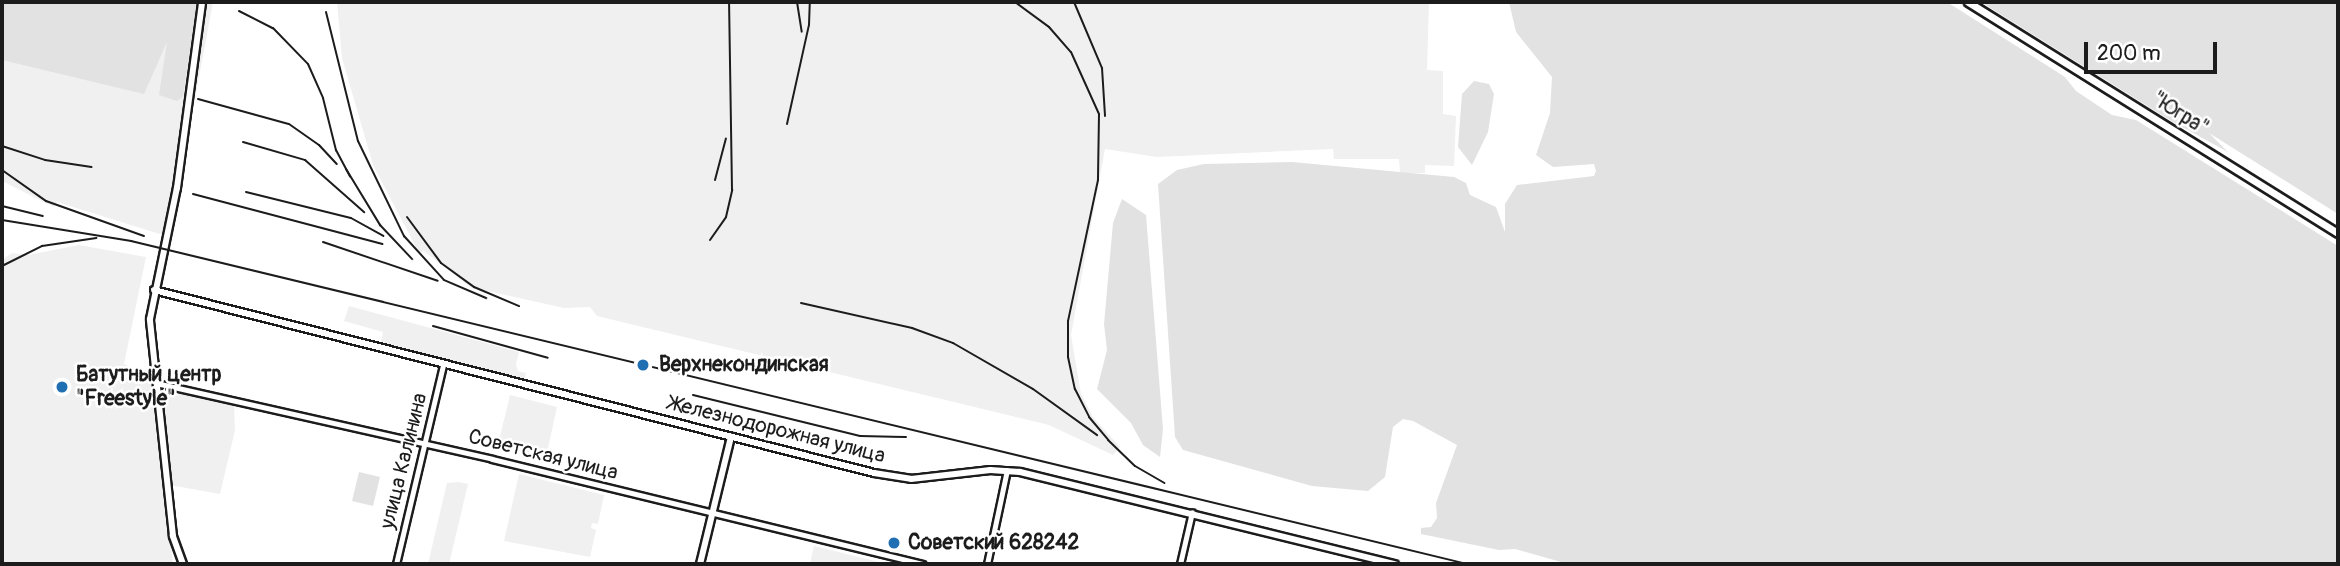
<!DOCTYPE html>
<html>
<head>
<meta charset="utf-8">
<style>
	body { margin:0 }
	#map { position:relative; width:2340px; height:566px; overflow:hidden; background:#fff; font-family:Pangolin,sans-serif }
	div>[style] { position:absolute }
	.built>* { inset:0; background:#f0f0f0 }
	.green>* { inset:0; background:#e2e2e2 }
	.roads { filter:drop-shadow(2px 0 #1c1c1c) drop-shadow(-2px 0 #1c1c1c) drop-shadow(0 2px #1c1c1c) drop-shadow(0 -2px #1c1c1c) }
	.minor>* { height:5px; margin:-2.5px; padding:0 2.5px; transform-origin:2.5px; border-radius:2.5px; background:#fff }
	.major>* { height:6px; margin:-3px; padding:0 3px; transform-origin:3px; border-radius:3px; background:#fff }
	.highway>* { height:7px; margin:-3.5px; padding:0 3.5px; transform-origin:3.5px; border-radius:3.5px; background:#fff }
	.rail>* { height:2px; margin:-1px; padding:0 1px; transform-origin:1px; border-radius:1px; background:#1c1c1c }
	.dots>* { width:19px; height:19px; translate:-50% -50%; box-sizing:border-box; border:4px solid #fff; border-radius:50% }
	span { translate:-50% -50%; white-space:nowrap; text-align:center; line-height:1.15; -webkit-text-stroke:5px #fff; paint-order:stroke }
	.street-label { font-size:21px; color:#1c1c1c }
	.poi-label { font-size:21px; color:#1c1c1c; font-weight:700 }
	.left { translate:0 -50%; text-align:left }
	.frame { position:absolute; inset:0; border:4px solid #1c1c1c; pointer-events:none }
	.scale { position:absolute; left:2084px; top:42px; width:133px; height:32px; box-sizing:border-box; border:4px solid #1c1c1c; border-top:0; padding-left:9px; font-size:21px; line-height:24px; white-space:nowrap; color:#1c1c1c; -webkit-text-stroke:5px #fff; paint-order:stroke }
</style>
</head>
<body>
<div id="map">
	<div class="built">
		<div style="clip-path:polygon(2px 2px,213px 2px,191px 120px,183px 120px,163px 235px,57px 202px,54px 207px,2px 181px)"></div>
		<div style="clip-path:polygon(337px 2px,1429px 2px,1427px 70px,1443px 71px,1443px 114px,1456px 116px,1454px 166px,1425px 165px,1425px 173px,1400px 173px,1399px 159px,1334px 159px,1333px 149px,1157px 157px,1105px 149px,1071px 335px,1081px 394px,1093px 417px,1120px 447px,1113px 455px,1049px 425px,597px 316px,590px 307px,564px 308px,470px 287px,424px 251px,419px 253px,373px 165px,342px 58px)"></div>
		<div style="clip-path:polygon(79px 245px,146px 257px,124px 364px,150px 376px,173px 564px,2px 564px,2px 260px,12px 253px,28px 255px)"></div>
		<div style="clip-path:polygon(349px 306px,519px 352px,516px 364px,518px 371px,526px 373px,524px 382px,391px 346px,381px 341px,383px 332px,344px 321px)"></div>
		<div style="clip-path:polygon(157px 386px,234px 406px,235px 430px,220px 494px,170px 485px)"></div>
		<div style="clip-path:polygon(510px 395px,557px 407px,546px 457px,498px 445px)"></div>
		<div style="clip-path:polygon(519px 474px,604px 495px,598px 524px,592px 523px,591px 528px,596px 530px,590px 557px,504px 541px)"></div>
		<div style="clip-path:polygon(459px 482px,468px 484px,449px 564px,428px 564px,447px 483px)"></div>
		<div style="clip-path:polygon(814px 546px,887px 564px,810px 564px)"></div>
	</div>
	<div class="green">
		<div style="clip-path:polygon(2px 2px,197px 2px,183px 96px,177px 101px,159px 95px,167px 42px,144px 94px,2px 60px)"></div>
		<div style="clip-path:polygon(1509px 2px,1947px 2px,2065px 77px,2076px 91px,2112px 115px,2136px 120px,2338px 246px,2338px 564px,1568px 564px,1515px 549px,1499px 550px,1421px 534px,1421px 528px,1431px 527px,1437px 518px,1436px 503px,1457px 445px,1413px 421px,1403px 419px,1393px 427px,1385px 477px,1368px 491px,1312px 486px,1183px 450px,1175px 437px,1158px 184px,1177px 170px,1204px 164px,1292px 162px,1454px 177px,1466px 183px,1470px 195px,1496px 207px,1505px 232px,1505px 204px,1517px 185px,1594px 176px,1596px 171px,1594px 164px,1553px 167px,1536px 155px,1550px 113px,1552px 77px,1516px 32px)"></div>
		<div style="clip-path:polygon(1981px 2px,2338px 2px,2338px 214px,2209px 133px,2228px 152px,2173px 122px)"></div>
		<div style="clip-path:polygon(1474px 81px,1489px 84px,1494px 94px,1488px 132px,1472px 165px,1458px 147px,1462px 94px)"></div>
		<div style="clip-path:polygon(1122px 199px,1146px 215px,1163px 429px,1160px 457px,1143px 445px,1131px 423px,1097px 389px,1107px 350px,1104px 324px,1113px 223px)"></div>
		<div style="clip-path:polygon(359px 472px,380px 477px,373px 506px,352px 501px)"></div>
	</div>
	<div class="roads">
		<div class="minor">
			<div style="left:156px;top:383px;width:344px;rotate:12.7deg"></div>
			<div style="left:492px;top:459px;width:443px;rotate:13.7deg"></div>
			<div style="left:396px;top:564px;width:204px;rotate:-76.7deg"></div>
			<div style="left:987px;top:564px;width:96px;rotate:-78deg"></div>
			<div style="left:1180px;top:564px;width:53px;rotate:-77deg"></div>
		</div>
		<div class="major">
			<div style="left:154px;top:290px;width:743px;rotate:14.26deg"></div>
			<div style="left:874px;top:473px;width:37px;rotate:9deg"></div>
			<div style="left:911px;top:479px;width:80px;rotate:-6.5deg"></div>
			<div style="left:990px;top:470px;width:30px;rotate:4deg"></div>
			<div style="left:1020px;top:472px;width:386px;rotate:13.8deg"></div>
			<div style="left:183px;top:564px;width:30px;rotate:-110deg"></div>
			<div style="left:173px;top:536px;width:218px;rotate:-96.1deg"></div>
			<div style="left:150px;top:319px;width:134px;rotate:-78.4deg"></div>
			<div style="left:177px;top:188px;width:188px;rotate:-82.3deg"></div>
			<div style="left:700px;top:564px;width:131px;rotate:-76.3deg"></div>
		</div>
		<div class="highway">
			<div style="left:1968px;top:2px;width:436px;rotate:32deg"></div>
		</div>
	</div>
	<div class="rail">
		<div style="left:797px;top:2px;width:30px;rotate:81deg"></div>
		<div style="left:1015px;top:2px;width:42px;rotate:36.3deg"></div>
		<div style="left:1049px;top:27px;width:33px;rotate:49deg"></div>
		<div style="left:1071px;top:52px;width:68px;rotate:65.7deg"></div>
		<div style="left:1099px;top:114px;width:66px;rotate:90.9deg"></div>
		<div style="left:1098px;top:180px;width:144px;rotate:102deg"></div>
		<div style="left:1068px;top:321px;width:36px;rotate:90deg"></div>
		<div style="left:1068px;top:357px;width:33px;rotate:78deg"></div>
		<div style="left:1075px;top:389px;width:31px;rotate:63deg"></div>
		<div style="left:1089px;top:417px;width:30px;rotate:50deg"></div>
		<div style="left:1108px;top:440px;width:37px;rotate:44deg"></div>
		<div style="left:1135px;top:466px;width:34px;rotate:30deg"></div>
		<div style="left:1074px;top:2px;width:72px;rotate:67deg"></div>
		<div style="left:1102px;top:68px;width:48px;rotate:86.4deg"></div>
		<div style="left:239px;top:11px;width:38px;rotate:27deg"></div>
		<div style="left:273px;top:28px;width:50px;rotate:45.8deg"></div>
		<div style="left:308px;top:64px;width:37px;rotate:66deg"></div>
		<div style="left:323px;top:98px;width:54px;rotate:76deg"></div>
		<div style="left:336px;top:150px;width:30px;rotate:62deg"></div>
		<div style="left:326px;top:12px;width:133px;rotate:76.1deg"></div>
		<div style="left:358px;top:141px;width:106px;rotate:64.2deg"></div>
		<div style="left:404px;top:236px;width:59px;rotate:47.7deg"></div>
		<div style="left:444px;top:280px;width:46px;rotate:23.2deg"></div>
		<div style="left:198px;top:99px;width:94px;rotate:15.4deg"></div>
		<div style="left:289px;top:124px;width:37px;rotate:35deg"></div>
		<div style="left:319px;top:145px;width:26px;rotate:47deg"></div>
		<div style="left:787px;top:124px;width:101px;rotate:-77.5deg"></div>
		<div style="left:809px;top:25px;width:23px;rotate:-88deg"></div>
		<div style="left:243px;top:142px;width:65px;rotate:16.2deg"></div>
		<div style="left:305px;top:160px;width:79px;rotate:41.4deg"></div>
		<div style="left:2px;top:146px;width:45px;rotate:18deg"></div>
		<div style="left:45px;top:160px;width:47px;rotate:8.7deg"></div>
		<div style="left:346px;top:169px;width:66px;rotate:58.7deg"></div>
		<div style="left:380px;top:225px;width:47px;rotate:46.7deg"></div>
		<div style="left:2px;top:170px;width:54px;rotate:35.2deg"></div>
		<div style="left:46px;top:201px;width:104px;rotate:19.7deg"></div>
		<div style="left:715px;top:180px;width:43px;rotate:-75.3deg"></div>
		<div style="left:246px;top:192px;width:108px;rotate:13.9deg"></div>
		<div style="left:351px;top:218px;width:37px;rotate:29deg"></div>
		<div style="left:193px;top:194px;width:196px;rotate:14.8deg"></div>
		<div style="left:2px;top:206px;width:42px;rotate:13.7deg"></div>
		<div style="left:407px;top:217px;width:57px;rotate:53.5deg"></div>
		<div style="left:441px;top:263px;width:41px;rotate:36deg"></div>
		<div style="left:474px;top:287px;width:49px;rotate:22.9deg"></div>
		<div style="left:2px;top:220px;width:131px;rotate:9.2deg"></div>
		<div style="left:131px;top:241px;width:1374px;rotate:13.59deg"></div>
		<div style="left:710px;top:240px;width:28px;rotate:-55deg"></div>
		<div style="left:726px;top:217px;width:28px;rotate:-77deg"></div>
		<div style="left:732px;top:190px;width:188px;rotate:-90.9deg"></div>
		<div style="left:323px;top:242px;width:121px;rotate:18.7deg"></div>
		<div style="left:2px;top:266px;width:45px;rotate:-26.6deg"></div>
		<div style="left:42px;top:246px;width:55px;rotate:-8.4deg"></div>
		<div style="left:801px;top:303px;width:114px;rotate:12.7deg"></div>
		<div style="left:912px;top:328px;width:44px;rotate:20.1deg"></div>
		<div style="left:953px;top:343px;width:92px;rotate:29.9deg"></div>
		<div style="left:1033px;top:389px;width:79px;rotate:35.7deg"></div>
		<div style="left:433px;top:326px;width:119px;rotate:15.5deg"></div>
		<div style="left:693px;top:395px;width:172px;rotate:13.8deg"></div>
		<div style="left:860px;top:436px;width:46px;rotate:1.2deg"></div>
	</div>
	<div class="dots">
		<div style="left:643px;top:365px;background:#1f6fb2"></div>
		<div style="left:62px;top:387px;background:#1f6fb2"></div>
		<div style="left:894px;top:543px;background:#1f6fb2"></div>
	</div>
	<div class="street-label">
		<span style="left:2180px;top:114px;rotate:32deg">"Югра"</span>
		<span style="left:777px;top:430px;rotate:14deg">Железнодорожная улица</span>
		<span style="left:543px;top:455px;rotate:14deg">Советская улица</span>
		<span style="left:404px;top:461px;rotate:-76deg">улица Калинина</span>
	</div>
	<div class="poi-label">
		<span class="left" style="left:659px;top:365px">Верхнекондинская</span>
		<span class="left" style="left:76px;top:387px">Батутный центр<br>"Freestyle"</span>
		<span class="left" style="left:908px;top:543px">Советский 628242</span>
	</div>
	<div class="frame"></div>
	<div class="scale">200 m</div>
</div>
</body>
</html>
